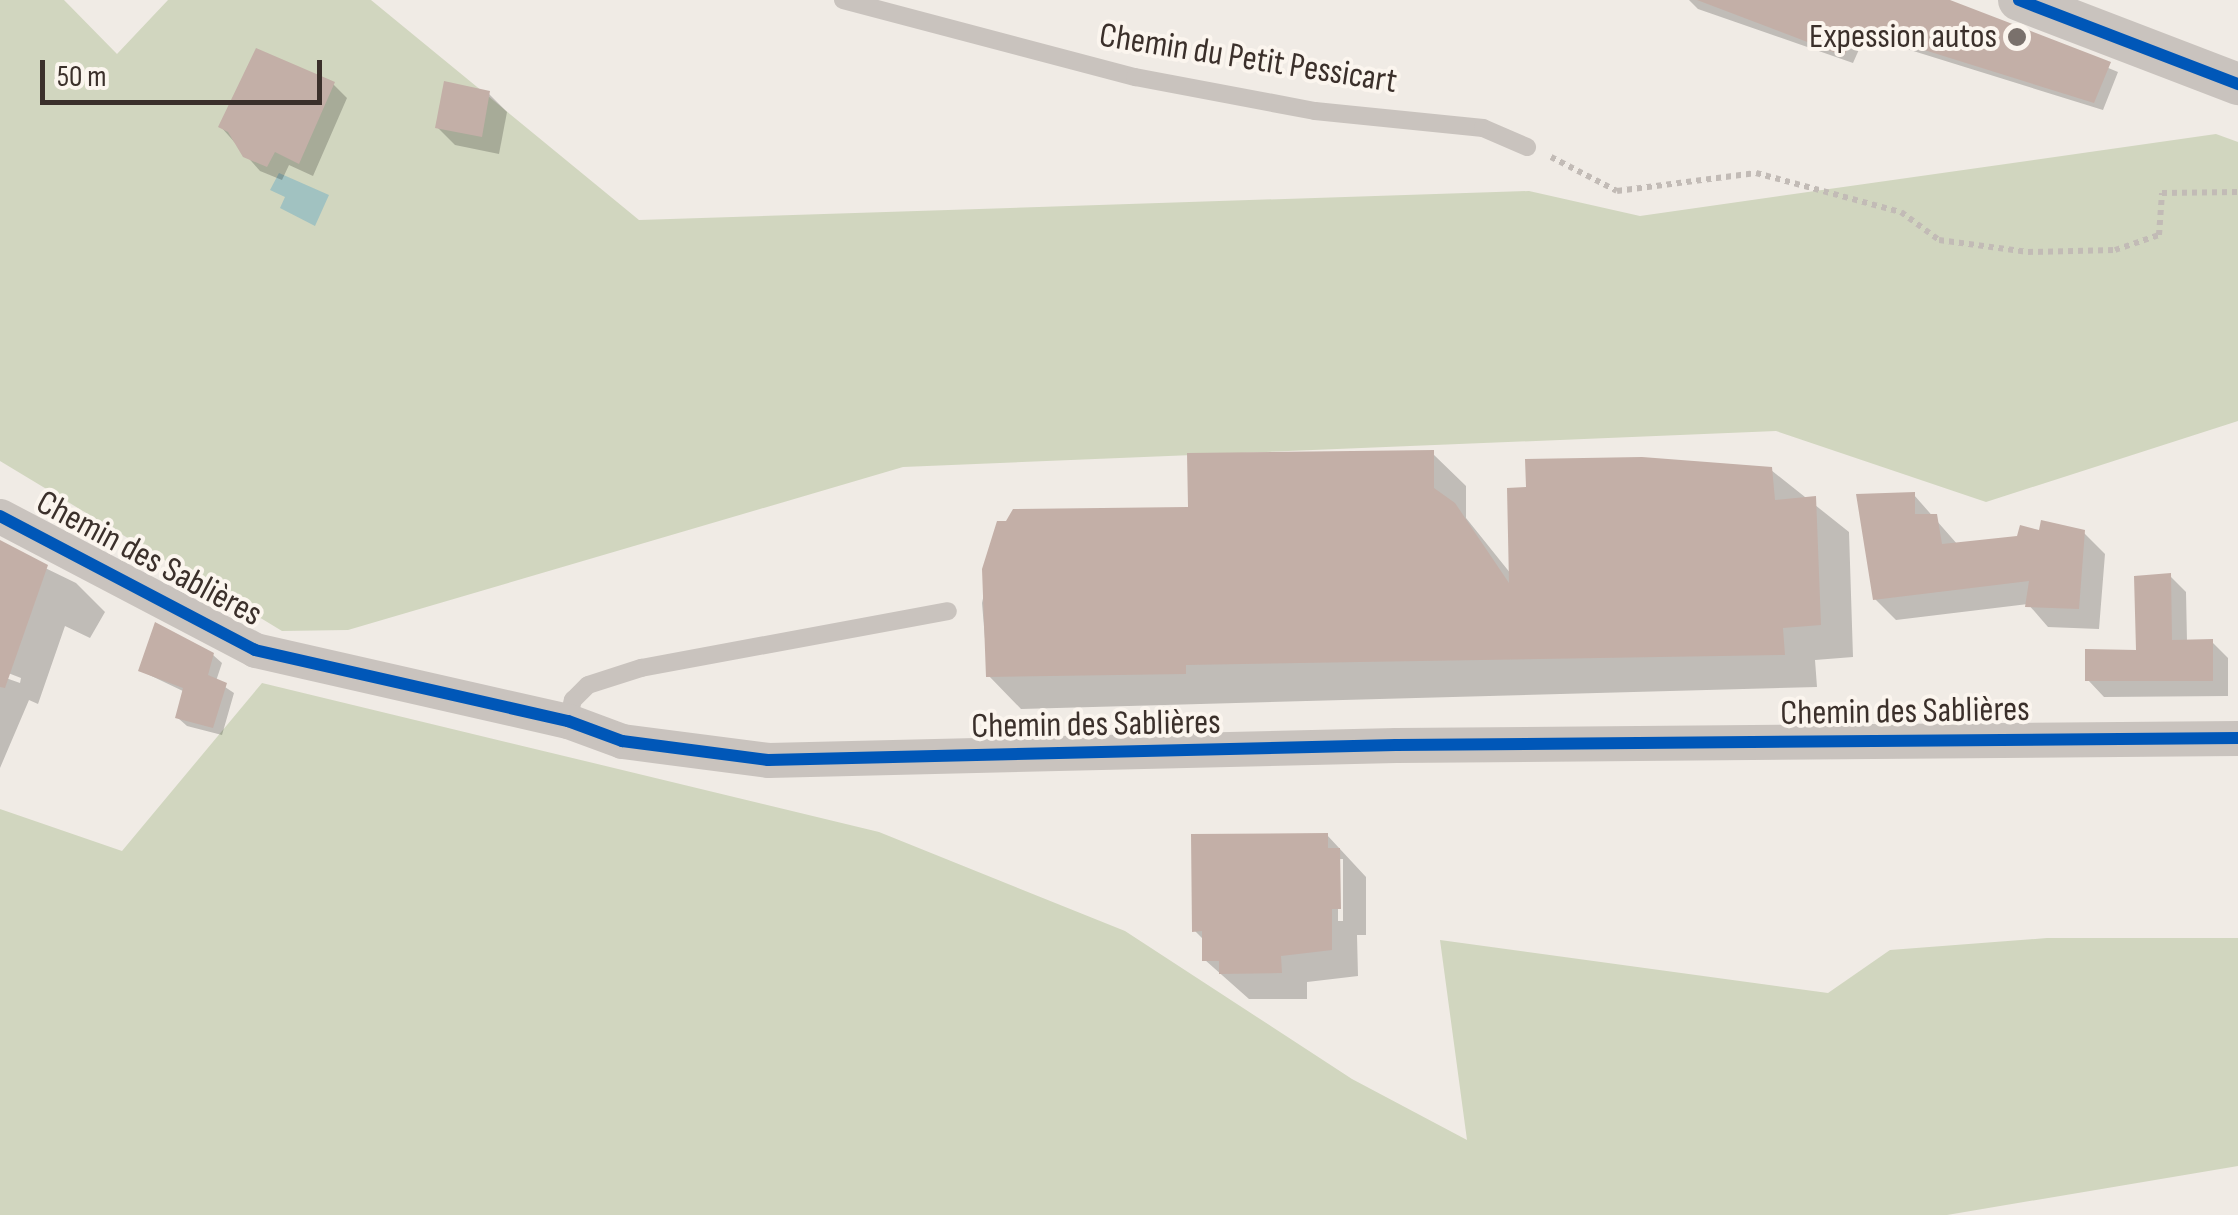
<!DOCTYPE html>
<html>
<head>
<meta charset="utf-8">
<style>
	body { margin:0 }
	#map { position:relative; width:2238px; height:1215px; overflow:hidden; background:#f0ebe5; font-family:"Sofia Sans Condensed",sans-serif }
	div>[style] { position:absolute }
	.green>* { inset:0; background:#d1d6bf }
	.water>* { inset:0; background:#a1c2c1 }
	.shadow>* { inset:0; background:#0003 }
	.building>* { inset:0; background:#c3afa7 }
	.path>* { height:6px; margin-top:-3px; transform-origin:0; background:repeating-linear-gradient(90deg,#c2bbb6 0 5px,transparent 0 10px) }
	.service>* { height:18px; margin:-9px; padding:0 9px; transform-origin:9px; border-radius:9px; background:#c9c3be }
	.minor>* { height:35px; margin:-17.5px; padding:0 17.5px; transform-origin:17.5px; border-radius:17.5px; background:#c9c3be }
	.tertiary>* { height:42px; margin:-21px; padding:0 21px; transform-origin:21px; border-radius:21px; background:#c9c3be }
	.cycleway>* { height:12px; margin:-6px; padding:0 6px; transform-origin:6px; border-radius:6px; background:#0057b8 }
	.dots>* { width:28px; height:28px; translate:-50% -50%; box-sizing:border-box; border:5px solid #fbf5ee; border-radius:50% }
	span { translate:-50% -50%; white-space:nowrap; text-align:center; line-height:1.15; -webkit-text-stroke:8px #fbf5ee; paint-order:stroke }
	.poi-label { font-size:35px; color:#3b302b }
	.right { translate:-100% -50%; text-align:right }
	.street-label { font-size:35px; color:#3b302b }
	.scale { position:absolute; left:40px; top:60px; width:282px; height:45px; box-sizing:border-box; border:5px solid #3b302b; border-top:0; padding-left:12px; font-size:30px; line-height:35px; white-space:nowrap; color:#3b302b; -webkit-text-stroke:8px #fbf5ee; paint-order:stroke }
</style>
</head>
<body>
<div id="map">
	<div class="green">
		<div style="clip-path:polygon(0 0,64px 0,117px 54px,168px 0,371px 0,639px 220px,1529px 191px,1640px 216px,2216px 134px,2238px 142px,2238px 421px,1986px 502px,1776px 431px,903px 467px,348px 630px,282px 631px,0 461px)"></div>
		<div style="clip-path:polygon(262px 683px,879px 832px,1125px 931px,1352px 1079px,1467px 1140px,1440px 940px,1828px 993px,1890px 950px,2047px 938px,2238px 938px,2238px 1166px,1947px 1215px,0 1215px,0 809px,122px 851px)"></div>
	</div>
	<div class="water">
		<div style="clip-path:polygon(279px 173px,329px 195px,315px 226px,280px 208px,285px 197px,270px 190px)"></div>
	</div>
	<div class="shadow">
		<div style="clip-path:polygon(1689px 0,1943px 0,2118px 72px,2103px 110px,1865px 36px,1853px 63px,1698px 9px)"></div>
		<div style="clip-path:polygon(333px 84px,347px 98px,313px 176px,289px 165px,282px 180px,260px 171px,221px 127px)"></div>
		<div style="clip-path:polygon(489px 94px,507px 112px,499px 154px,455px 145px,437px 127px)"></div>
		<div style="clip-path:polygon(1432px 453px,1466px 486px,1466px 518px,1511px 574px,1771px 470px,1849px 532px,1853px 657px,1815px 660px,1817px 687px,1021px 709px,988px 675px,982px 603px,999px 523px,1190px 510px)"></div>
		<div style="clip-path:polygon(1914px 495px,1958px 545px,2084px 533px,2105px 554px,2099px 629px,2048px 627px,2028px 604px,1896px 620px,1875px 599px)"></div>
		<div style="clip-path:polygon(evenodd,0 546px,76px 583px,105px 612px,90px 638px,65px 626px,38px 704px,29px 700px,0 768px,0 546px,3px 671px,21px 678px,20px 683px,3px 677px,3px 671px)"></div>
		<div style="clip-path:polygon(2170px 576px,2186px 592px,2187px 642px,2212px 642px,2228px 658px,2228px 696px,2104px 697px,2088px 680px,2138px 653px)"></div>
		<div style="clip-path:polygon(213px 655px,222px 663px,216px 681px,234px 693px,222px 735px,187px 726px,178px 718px,185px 692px,141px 671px)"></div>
		<div style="clip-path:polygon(evenodd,1327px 835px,1366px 877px,1366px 935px,1357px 935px,1358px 976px,1307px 982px,1307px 999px,1249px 999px,1205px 960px,1205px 941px,1195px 931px,1327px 835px,1338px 859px,1343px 859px,1343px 921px,1338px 921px,1338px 859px)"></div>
	</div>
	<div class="building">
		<div style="clip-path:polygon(1697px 0,1950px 0,2111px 62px,2094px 103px,1857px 29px,1844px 56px)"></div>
		<div style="clip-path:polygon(256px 48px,335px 82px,299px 164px,275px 152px,267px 167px,243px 157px,228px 132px,218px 127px)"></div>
		<div style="clip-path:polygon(444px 81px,490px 91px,482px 137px,435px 128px)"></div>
		<div style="clip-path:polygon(1434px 450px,1434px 488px,1455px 503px,1509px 583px,1507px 488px,1526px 487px,1525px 459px,1642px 457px,1772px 467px,1775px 500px,1816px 496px,1821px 625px,1783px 628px,1785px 655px,1186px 665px,1186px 674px,986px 677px,982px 569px,997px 521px,1006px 521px,1013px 509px,1188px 507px,1187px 453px)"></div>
		<div style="clip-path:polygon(1915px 492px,1915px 514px,1937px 514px,1942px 544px,2017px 536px,2020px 525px,2039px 530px,2041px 520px,2085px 530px,2079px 609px,2025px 607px,2029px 581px,1873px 600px,1856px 494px)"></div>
		<div style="clip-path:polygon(0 540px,48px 565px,5px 688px,0 687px)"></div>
		<div style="clip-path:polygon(2171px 573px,2172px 640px,2213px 639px,2213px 681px,2085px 681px,2085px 649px,2136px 650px,2134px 576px)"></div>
		<div style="clip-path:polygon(155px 622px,214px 653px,208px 675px,227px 683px,213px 728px,175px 718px,183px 688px,138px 671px)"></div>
		<div style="clip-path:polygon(1328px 833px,1328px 848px,1340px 848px,1341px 909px,1332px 909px,1332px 950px,1281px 956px,1282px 973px,1219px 974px,1219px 961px,1202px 961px,1202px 931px,1192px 932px,1191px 834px)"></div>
	</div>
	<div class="path">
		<div style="left:1551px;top:157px;width:74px;rotate:27.3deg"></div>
		<div style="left:1617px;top:191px;width:140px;rotate:-7.4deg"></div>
		<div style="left:1756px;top:173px;width:150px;rotate:15.1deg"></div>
		<div style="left:1901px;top:212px;width:47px;rotate:36.4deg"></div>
		<div style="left:1939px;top:240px;width:90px;rotate:7.7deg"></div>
		<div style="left:2028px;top:252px;width:87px;rotate:-1.3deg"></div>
		<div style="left:2115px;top:250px;width:46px;rotate:-18.8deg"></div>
		<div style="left:2159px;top:235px;width:42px;rotate:-85.9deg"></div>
		<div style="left:2162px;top:193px;width:76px;rotate:-0.8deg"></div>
	</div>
	<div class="service">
		<div style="left:843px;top:0;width:302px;rotate:14.8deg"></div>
		<div style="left:1135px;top:77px;width:183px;rotate:10.7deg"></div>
		<div style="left:1315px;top:111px;width:169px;rotate:5.8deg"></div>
		<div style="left:1483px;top:128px;width:48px;rotate:23.4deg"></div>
		<div style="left:568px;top:721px;width:22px;rotate:-77deg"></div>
		<div style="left:573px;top:700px;width:21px;rotate:-45deg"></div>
		<div style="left:588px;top:685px;width:56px;rotate:-17.8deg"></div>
		<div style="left:641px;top:668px;width:312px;rotate:-10.5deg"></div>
	</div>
	<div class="minor">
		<div style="left:0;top:516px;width:288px;rotate:27.7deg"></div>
		<div style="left:255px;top:650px;width:321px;rotate:12.8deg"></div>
		<div style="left:568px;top:721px;width:58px;rotate:20.3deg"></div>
		<div style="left:622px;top:741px;width:147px;rotate:7.4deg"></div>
		<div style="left:768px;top:760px;width:628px;rotate:-1.37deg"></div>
		<div style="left:1396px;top:745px;width:842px;rotate:-0.48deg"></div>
	</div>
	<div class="tertiary">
		<div style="left:2019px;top:0;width:235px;rotate:21deg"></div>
	</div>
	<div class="cycleway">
		<div style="left:2019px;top:0;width:235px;rotate:21deg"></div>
		<div style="left:0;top:516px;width:288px;rotate:27.7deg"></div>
		<div style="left:255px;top:650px;width:321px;rotate:12.8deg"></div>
		<div style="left:568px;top:721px;width:58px;rotate:20.3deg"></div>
		<div style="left:622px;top:741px;width:147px;rotate:7.4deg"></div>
		<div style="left:768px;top:760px;width:628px;rotate:-1.37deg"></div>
		<div style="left:1396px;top:745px;width:842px;rotate:-0.48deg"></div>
	</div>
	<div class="dots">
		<div style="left:2017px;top:37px;background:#7a716c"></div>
	</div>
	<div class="poi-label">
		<span class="right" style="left:1997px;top:37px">Expession autos</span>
	</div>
	<div class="street-label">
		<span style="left:1248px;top:59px;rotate:9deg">Chemin du Petit Pessicart</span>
		<span style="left:149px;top:559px;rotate:28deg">Chemin des Sablières</span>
		<span style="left:1905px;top:712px;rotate:-1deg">Chemin des Sablières</span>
		<span style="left:1096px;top:725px;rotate:-1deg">Chemin des Sablières</span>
	</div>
	<div class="scale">50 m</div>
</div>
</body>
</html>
